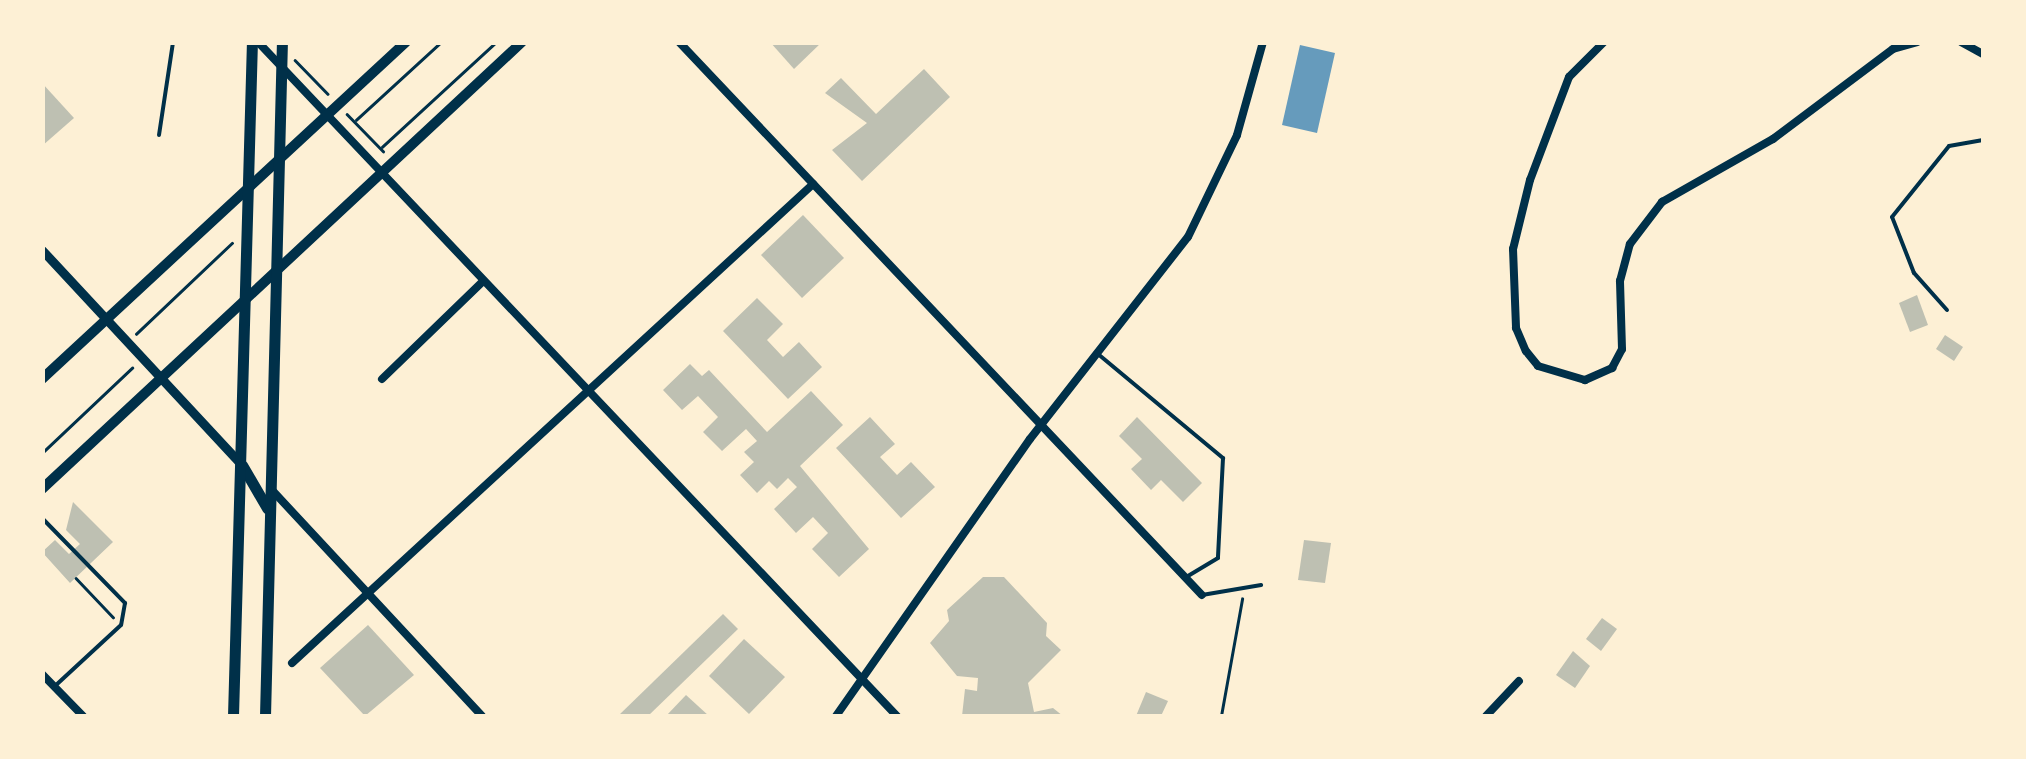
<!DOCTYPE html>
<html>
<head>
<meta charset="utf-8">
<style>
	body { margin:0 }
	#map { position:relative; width:2026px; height:759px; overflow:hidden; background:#fdf0d5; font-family:Mulish,sans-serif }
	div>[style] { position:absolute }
	.water>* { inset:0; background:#669bbc }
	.building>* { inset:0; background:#bec0b2 }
	.path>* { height:2.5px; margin:-1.25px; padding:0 1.25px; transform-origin:1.25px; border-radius:1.25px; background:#003049 }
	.service>* { height:4px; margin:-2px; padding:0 2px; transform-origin:2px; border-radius:2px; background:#003049 }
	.minor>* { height:8px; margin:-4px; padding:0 4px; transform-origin:4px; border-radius:4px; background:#003049 }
	.tertiary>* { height:9px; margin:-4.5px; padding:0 4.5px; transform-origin:4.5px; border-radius:4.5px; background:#003049 }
	.secondary>* { height:10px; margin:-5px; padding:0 5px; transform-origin:5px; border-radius:5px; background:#003049 }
	.primary>* { height:11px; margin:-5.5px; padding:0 5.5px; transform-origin:5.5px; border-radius:5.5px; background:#003049 }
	span { translate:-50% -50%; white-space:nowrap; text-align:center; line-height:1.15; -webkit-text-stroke:8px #fdf0d5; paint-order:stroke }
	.frame { position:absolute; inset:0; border:45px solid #fdf0d5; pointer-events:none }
</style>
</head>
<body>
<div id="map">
	<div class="water">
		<div style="clip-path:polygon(1300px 45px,1335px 53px,1317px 133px,1282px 125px)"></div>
	</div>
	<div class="building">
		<div style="clip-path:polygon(770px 42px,822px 42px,794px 69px)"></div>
		<div style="clip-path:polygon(924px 69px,950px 97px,862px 181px,832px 150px,867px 123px,825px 93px,841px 78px,876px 114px)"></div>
		<div style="clip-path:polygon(42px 83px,74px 118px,42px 146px)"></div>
		<div style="clip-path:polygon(803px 215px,844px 258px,802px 298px,761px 255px)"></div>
		<div style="clip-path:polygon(1917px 295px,1928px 325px,1910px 332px,1899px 303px)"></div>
		<div style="clip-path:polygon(757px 298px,783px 324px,767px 340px,783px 357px,799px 342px,822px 367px,788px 399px,723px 331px)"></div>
		<div style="clip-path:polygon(1945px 335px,1963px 347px,1954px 361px,1936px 349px)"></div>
		<div style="clip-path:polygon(690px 364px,702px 376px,709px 370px,767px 432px,811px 391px,843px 425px,800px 466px,869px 549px,839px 577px,812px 549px,828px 533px,813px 517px,796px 533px,774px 509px,797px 487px,788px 478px,777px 489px,769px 481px,757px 493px,740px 475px,754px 462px,744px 452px,757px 441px,746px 429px,722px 451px,703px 432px,718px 417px,698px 396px,682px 410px,663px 390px)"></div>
		<div style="clip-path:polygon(870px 417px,895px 444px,880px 457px,897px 475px,911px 462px,935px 487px,901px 518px,836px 448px)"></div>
		<div style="clip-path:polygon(1137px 417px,1202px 483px,1183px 502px,1161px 480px,1151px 490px,1131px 469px,1142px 459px,1119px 436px)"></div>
		<div style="clip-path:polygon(73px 502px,113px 542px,70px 583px,42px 552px,55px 540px,69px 554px,80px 544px,66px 530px)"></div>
		<div style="clip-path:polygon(1304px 540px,1331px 543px,1325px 583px,1298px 580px)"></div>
		<div style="clip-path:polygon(983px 577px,1004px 577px,1047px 623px,1046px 636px,1061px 650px,1028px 683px,1034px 712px,1053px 708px,1063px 716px,962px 716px,965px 689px,977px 691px,978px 678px,957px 676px,930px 643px,949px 621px,947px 610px)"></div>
		<div style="clip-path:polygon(723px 614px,738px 629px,648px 716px,618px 716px)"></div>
		<div style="clip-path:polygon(1602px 618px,1617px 629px,1601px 651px,1586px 639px)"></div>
		<div style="clip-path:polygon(368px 625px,414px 675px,365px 716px,320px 668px)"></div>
		<div style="clip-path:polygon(744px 639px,785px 677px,749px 714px,709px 676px)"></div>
		<div style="clip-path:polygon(1573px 651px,1590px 666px,1575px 688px,1556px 675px)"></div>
		<div style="clip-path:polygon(1146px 692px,1168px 701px,1161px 716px,1136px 716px)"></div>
		<div style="clip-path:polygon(686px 695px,709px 716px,666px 716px)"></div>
	</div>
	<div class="path">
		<div style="left:295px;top:60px;width:47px;rotate:45.9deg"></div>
		<div style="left:347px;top:114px;width:52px;rotate:45.8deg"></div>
		<div style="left:356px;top:120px;width:115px;rotate:-42.5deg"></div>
		<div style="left:382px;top:147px;width:155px;rotate:-42.6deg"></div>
		<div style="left:136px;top:334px;width:132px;rotate:-43.5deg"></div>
		<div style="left:42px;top:453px;width:124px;rotate:-43.4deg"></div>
		<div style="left:76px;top:578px;width:54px;rotate:46.5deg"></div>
		<div style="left:1221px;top:716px;width:119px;rotate:-79.8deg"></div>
	</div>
	<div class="service">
		<div style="left:159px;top:135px;width:94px;rotate:-81.4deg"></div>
		<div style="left:1947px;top:310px;width:50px;rotate:-131.7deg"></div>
		<div style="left:1914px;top:273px;width:60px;rotate:-111.4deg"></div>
		<div style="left:1892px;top:217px;width:91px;rotate:-51.2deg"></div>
		<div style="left:1949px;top:146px;width:36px;rotate:-10deg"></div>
		<div style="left:1098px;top:354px;width:163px;rotate:39.8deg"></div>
		<div style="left:1223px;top:458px;width:100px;rotate:92.9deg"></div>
		<div style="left:1218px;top:558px;width:37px;rotate:149deg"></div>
		<div style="left:42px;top:518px;width:119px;rotate:45.7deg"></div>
		<div style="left:125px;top:603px;width:22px;rotate:100deg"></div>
		<div style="left:121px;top:625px;width:88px;rotate:137.3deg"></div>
		<div style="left:1202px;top:595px;width:60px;rotate:-9.6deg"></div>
	</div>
	<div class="minor">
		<div style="left:258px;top:42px;width:929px;rotate:46.53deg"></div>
		<div style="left:679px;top:42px;width:761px;rotate:46.6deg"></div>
		<div style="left:1604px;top:42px;width:49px;rotate:135deg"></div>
		<div style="left:1569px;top:77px;width:110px;rotate:110.7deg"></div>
		<div style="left:1530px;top:180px;width:71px;rotate:103.8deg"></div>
		<div style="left:1513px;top:249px;width:79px;rotate:87.8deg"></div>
		<div style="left:1516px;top:328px;width:25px;rotate:67deg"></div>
		<div style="left:1526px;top:351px;width:19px;rotate:51deg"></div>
		<div style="left:1538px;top:366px;width:49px;rotate:16.6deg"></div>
		<div style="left:1585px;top:380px;width:30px;rotate:-24deg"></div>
		<div style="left:1612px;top:368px;width:21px;rotate:-62deg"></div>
		<div style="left:1622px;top:349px;width:68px;rotate:-91.7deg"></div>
		<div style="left:1620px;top:281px;width:38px;rotate:-75deg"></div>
		<div style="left:1630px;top:244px;width:53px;rotate:-52.7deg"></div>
		<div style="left:1662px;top:202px;width:128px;rotate:-29.6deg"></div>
		<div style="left:1773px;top:139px;width:150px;rotate:-36.9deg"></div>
		<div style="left:1893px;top:49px;width:25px;rotate:-16deg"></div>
		<div style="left:1961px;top:42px;width:26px;rotate:29deg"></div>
		<div style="left:382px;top:379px;width:139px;rotate:-44.1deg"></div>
		<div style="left:271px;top:489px;width:310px;rotate:47.1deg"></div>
		<div style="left:292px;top:663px;width:708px;rotate:-42.59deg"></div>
		<div style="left:42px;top:674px;width:59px;rotate:45.7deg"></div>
		<div style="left:836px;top:716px;width:338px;rotate:-55deg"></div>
		<div style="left:1030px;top:439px;width:256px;rotate:-52deg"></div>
		<div style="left:1188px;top:237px;width:113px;rotate:-64.3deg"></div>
		<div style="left:1237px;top:135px;width:97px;rotate:-74.4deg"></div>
		<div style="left:1486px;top:716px;width:48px;rotate:-46.7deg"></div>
	</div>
	<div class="tertiary">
		<div style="left:42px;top:250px;width:292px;rotate:47.1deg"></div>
	</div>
	<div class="secondary">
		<div style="left:42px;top:379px;width:496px;rotate:-42.8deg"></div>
		<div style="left:42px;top:489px;width:656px;rotate:-42.96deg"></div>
	</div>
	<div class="primary">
		<div style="left:242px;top:465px;width:50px;rotate:59.8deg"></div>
		<div style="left:233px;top:716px;width:674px;rotate:-88.39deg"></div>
		<div style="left:265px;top:716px;width:674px;rotate:-88.56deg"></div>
	</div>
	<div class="frame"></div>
</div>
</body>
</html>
